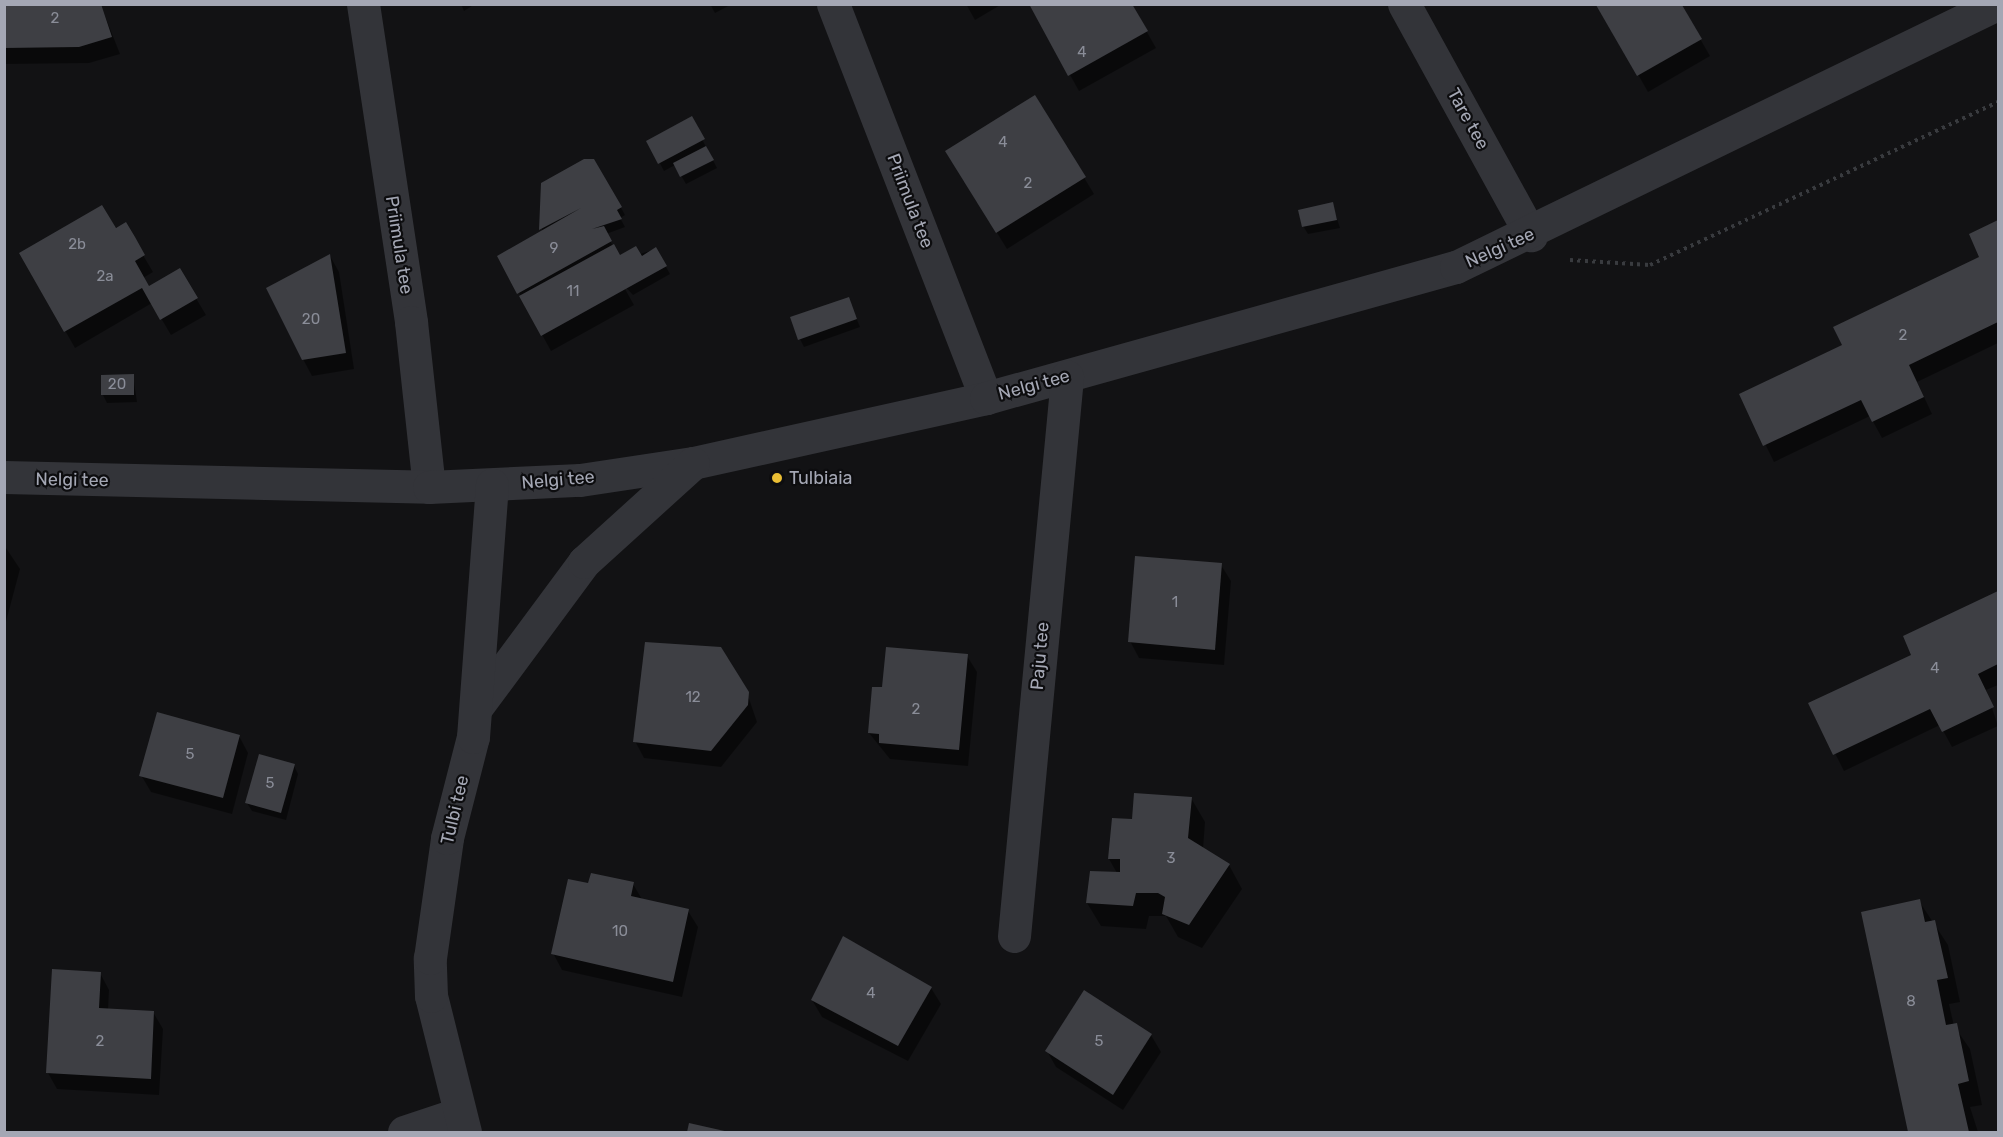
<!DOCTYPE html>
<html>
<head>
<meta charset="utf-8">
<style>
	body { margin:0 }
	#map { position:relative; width:2003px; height:1137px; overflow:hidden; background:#121214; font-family:Rubik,sans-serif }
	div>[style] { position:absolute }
	.shadow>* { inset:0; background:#0007 }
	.building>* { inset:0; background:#3e3f44 }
	.path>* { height:4px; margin-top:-2px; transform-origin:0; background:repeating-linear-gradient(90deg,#393b3f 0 3px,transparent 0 7.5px) }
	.minor>* { height:33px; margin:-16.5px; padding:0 16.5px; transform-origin:16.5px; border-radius:16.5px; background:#333439 }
	.dots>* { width:16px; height:16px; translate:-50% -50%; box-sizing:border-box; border:3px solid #0d0d0f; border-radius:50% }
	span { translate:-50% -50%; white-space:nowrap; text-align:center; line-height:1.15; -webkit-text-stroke:4.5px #0d0d0f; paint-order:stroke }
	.number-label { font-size:15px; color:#8a8d98 }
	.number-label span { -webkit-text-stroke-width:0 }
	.street-label { font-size:18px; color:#a4a7b4 }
	.poi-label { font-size:18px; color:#a4a7b4 }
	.left { translate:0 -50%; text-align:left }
	.frame { position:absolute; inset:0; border:6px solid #a4a7b4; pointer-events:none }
</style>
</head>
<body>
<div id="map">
	<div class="shadow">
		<div style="clip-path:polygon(4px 4px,101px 6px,120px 54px,89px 63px,4px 64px)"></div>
		<div style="clip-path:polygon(461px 4px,475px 4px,464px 11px)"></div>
		<div style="clip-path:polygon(710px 4px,732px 4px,715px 13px)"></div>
		<div style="clip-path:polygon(966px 4px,1002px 4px,975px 20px)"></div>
		<div style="clip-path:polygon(1131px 4px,1156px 48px,1079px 91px,1031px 5px)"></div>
		<div style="clip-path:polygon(1598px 4px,1680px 4px,1710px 56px,1648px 92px)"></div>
		<div style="clip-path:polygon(1035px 97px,1094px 194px,1007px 249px,957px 168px)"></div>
		<div style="clip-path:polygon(691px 118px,717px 168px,686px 184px,675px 165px,664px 171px,648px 141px)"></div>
		<div style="clip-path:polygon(evenodd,543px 184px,608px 184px,625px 215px,620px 218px,625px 227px,606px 234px,621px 260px,656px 249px,670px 274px,633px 295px,621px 282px,634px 305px,551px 351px,499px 256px,542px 232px,543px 184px,590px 222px,596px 232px,593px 233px,590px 222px)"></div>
		<div style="clip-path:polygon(1332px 204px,1340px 228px,1308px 234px,1303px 226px)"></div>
		<div style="clip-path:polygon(1998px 222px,1998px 343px,1917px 382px,1932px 414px,1882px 438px,1870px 416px,1774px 462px,1741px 395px,1844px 346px,1981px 258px,1970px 235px)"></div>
		<div style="clip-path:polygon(125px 225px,153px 272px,143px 278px,149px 288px,179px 270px,206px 315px,171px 335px,152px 303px,75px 348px,21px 253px)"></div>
		<div style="clip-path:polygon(330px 256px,339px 272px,354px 369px,312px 376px,303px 359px)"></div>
		<div style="clip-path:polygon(848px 298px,860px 327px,804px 347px,800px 339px)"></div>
		<div style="clip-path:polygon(133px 376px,137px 402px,107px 403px,103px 395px)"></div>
		<div style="clip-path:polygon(4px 545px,20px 569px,4px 629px)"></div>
		<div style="clip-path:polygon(1221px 565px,1231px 581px,1224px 665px,1139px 658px,1130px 641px)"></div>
		<div style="clip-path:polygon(1998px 592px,1998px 685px,1986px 690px,1998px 726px,1952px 747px,1940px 725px,1844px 771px,1810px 704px,1913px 655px,1905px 637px)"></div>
		<div style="clip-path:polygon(967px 656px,977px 672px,968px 766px,890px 759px,869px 733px,884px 689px)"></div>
		<div style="clip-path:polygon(747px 693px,757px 722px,721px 767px,644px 758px,635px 741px)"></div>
		<div style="clip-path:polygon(239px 736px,248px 753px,232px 814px,151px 792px,141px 775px)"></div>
		<div style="clip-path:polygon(294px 766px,298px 774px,286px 820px,252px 811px,247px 803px)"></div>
		<div style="clip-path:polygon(1191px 798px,1205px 822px,1203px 849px,1229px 865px,1242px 889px,1202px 948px,1178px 937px,1166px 916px,1149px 916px,1146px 929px,1101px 926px,1087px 903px,1117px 873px,1109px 859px,1113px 820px,1133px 820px)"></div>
		<div style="clip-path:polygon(633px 884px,643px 901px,688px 911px,698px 927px,682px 997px,562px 970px,553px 953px,590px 885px)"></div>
		<div style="clip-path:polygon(1919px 901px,1948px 945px,1960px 1002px,1949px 1004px,1954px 1026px,1970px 1049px,1982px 1105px,1970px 1107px,1978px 1132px,1910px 1132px,1862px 913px)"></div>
		<div style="clip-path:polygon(100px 973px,109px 990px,108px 1010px,153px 1012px,163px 1029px,159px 1095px,57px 1089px,48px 1073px)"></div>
		<div style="clip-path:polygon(931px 988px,941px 1004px,908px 1061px,822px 1017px,812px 1000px)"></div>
		<div style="clip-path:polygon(1151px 1035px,1161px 1052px,1123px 1110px,1056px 1067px,1047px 1051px)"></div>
		<div style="clip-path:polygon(690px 1125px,727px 1132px,689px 1132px)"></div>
	</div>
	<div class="building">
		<div style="clip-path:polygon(4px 4px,101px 4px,112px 37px,79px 47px,4px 48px)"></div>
		<div style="clip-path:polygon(1029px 4px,1132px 4px,1148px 31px,1068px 76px)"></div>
		<div style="clip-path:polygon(1596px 5px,1682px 5px,1702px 39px,1637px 76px)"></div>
		<div style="clip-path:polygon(1035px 95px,1086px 177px,996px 233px,945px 151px)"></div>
		<div style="clip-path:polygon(692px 116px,705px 139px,658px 164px,646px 141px)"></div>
		<div style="clip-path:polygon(706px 146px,714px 160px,680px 177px,673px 163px)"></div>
		<div style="clip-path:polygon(584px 159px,594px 159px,622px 207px,617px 210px,622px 219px,592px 229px,604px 226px,612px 241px,517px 294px,497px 256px,581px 208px,539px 230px,541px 183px)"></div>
		<div style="clip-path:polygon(1333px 202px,1337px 220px,1302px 227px,1298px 210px)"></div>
		<div style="clip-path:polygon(102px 205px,116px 228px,126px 222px,135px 237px,145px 255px,135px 261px,149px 286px,180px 268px,198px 298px,160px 320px,142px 288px,64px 332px,19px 253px)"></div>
		<div style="clip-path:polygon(1998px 220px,1998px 322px,1909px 365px,1924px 397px,1872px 422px,1861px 400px,1763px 446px,1739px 394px,1842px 345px,1833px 327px,1979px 257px,1969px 234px)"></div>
		<div style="clip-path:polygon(614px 244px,620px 255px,636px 246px,642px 256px,656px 247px,667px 266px,541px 336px,519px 296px)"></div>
		<div style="clip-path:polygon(330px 254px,346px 353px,302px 360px,266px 288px)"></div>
		<div style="clip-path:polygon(849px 297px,857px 319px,798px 340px,790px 317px)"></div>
		<div style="clip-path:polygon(134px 374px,134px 395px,101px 395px,101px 375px)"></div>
		<div style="clip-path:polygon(1135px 556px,1222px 563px,1215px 650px,1128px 642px)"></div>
		<div style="clip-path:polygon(1998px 591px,1998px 664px,1978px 674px,1994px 707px,1942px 732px,1930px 709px,1833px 755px,1808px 703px,1911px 655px,1903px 636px)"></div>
		<div style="clip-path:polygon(645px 642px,721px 647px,749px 692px,748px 705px,711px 751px,633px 742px)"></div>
		<div style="clip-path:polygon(886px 647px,968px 654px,959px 750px,879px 743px,879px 734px,868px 733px,872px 687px,882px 687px)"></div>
		<div style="clip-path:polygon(157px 712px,240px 735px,223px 798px,139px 776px)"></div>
		<div style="clip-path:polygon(259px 754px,295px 764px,281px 813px,245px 803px)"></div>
		<div style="clip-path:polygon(1134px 793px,1192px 797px,1188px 838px,1230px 864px,1189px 925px,1162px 914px,1165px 897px,1158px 893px,1136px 893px,1133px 906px,1086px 903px,1090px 871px,1120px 872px,1120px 859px,1108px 859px,1112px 818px,1132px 819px)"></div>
		<div style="clip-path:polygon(591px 873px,634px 882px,631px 896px,689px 909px,673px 982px,551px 954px,568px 879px,588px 883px)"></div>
		<div style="clip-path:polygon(1920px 899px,1925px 922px,1935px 920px,1948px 978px,1937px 980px,1946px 1025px,1957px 1023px,1969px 1081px,1958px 1084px,1969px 1132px,1908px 1132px,1861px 912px)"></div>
		<div style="clip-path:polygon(843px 936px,932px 987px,898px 1046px,811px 1000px)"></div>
		<div style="clip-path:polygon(52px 969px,101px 972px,99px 1008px,154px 1011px,151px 1079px,46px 1073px)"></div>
		<div style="clip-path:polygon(1084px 990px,1152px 1034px,1113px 1095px,1045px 1051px)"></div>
		<div style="clip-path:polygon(689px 1123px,729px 1132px,687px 1132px)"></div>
	</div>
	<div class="path">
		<div style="left:1570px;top:260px;width:80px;rotate:3.6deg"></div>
		<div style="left:1650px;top:265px;width:384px;rotate:-25.1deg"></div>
	</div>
	<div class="minor">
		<div style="left:363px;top:4px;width:322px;rotate:81.4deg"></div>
		<div style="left:411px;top:322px;width:166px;rotate:83.8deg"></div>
		<div style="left:833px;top:4px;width:423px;rotate:68.8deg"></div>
		<div style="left:1404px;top:4px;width:264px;rotate:61.2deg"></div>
		<div style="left:4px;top:477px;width:425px;rotate:1.3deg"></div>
		<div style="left:429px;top:487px;width:151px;rotate:-2.7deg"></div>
		<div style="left:580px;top:480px;width:114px;rotate:-8.6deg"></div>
		<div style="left:693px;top:463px;width:300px;rotate:-12.5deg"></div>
		<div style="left:986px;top:398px;width:488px;rotate:-15.6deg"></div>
		<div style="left:1456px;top:267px;width:602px;rotate:-25.93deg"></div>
		<div style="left:476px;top:708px;width:182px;rotate:-53.5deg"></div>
		<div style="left:584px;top:562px;width:147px;rotate:-42.2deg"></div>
		<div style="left:1014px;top:936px;width:562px;rotate:-84.58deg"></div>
		<div style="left:404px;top:1132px;width:57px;rotate:-18.4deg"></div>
		<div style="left:465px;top:1132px;width:140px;rotate:-104deg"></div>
		<div style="left:431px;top:996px;width:38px;rotate:-92deg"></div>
		<div style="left:430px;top:958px;width:121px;rotate:-81.9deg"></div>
		<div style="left:447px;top:838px;width:104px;rotate:-75.6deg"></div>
		<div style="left:473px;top:737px;width:253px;rotate:-85.7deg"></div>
	</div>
	<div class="dots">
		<div style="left:777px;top:478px;background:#eabe34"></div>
	</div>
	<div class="number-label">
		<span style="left:55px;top:19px">2</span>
		<span style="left:1082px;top:53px">4</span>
		<span style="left:1003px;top:143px">4</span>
		<span style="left:1028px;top:184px">2</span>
		<span style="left:77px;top:245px">2b</span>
		<span style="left:554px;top:249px">9</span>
		<span style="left:105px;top:277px">2a</span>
		<span style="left:573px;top:292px">11</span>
		<span style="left:311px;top:320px">20</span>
		<span style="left:1903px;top:336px">2</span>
		<span style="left:117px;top:385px">20</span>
		<span style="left:1175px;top:603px">1</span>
		<span style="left:1935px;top:669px">4</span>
		<span style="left:693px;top:698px">12</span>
		<span style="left:916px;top:710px">2</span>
		<span style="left:190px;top:755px">5</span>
		<span style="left:270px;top:784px">5</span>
		<span style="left:1171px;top:859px">3</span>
		<span style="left:620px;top:932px">10</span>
		<span style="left:871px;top:994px">4</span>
		<span style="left:1911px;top:1002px">8</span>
		<span style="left:100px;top:1042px">2</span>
		<span style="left:1099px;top:1042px">5</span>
	</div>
	<div class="street-label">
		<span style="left:1468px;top:119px;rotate:61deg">Tare tee</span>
		<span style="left:910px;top:201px;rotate:69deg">Priimula tee</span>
		<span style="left:399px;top:245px;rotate:81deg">Priimula tee</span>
		<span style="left:1500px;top:248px;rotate:-24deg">Nelgi tee</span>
		<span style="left:1034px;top:385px;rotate:-15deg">Nelgi tee</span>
		<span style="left:72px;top:480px;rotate:1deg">Nelgi tee</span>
		<span style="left:558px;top:480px;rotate:-5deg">Nelgi tee</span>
		<span style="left:1040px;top:656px;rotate:-85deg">Paju tee</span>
		<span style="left:455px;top:810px;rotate:-77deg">Tulbi tee</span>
	</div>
	<div class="poi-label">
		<span class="left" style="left:789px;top:478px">Tulbiaia</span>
	</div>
	<div class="frame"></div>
</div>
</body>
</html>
